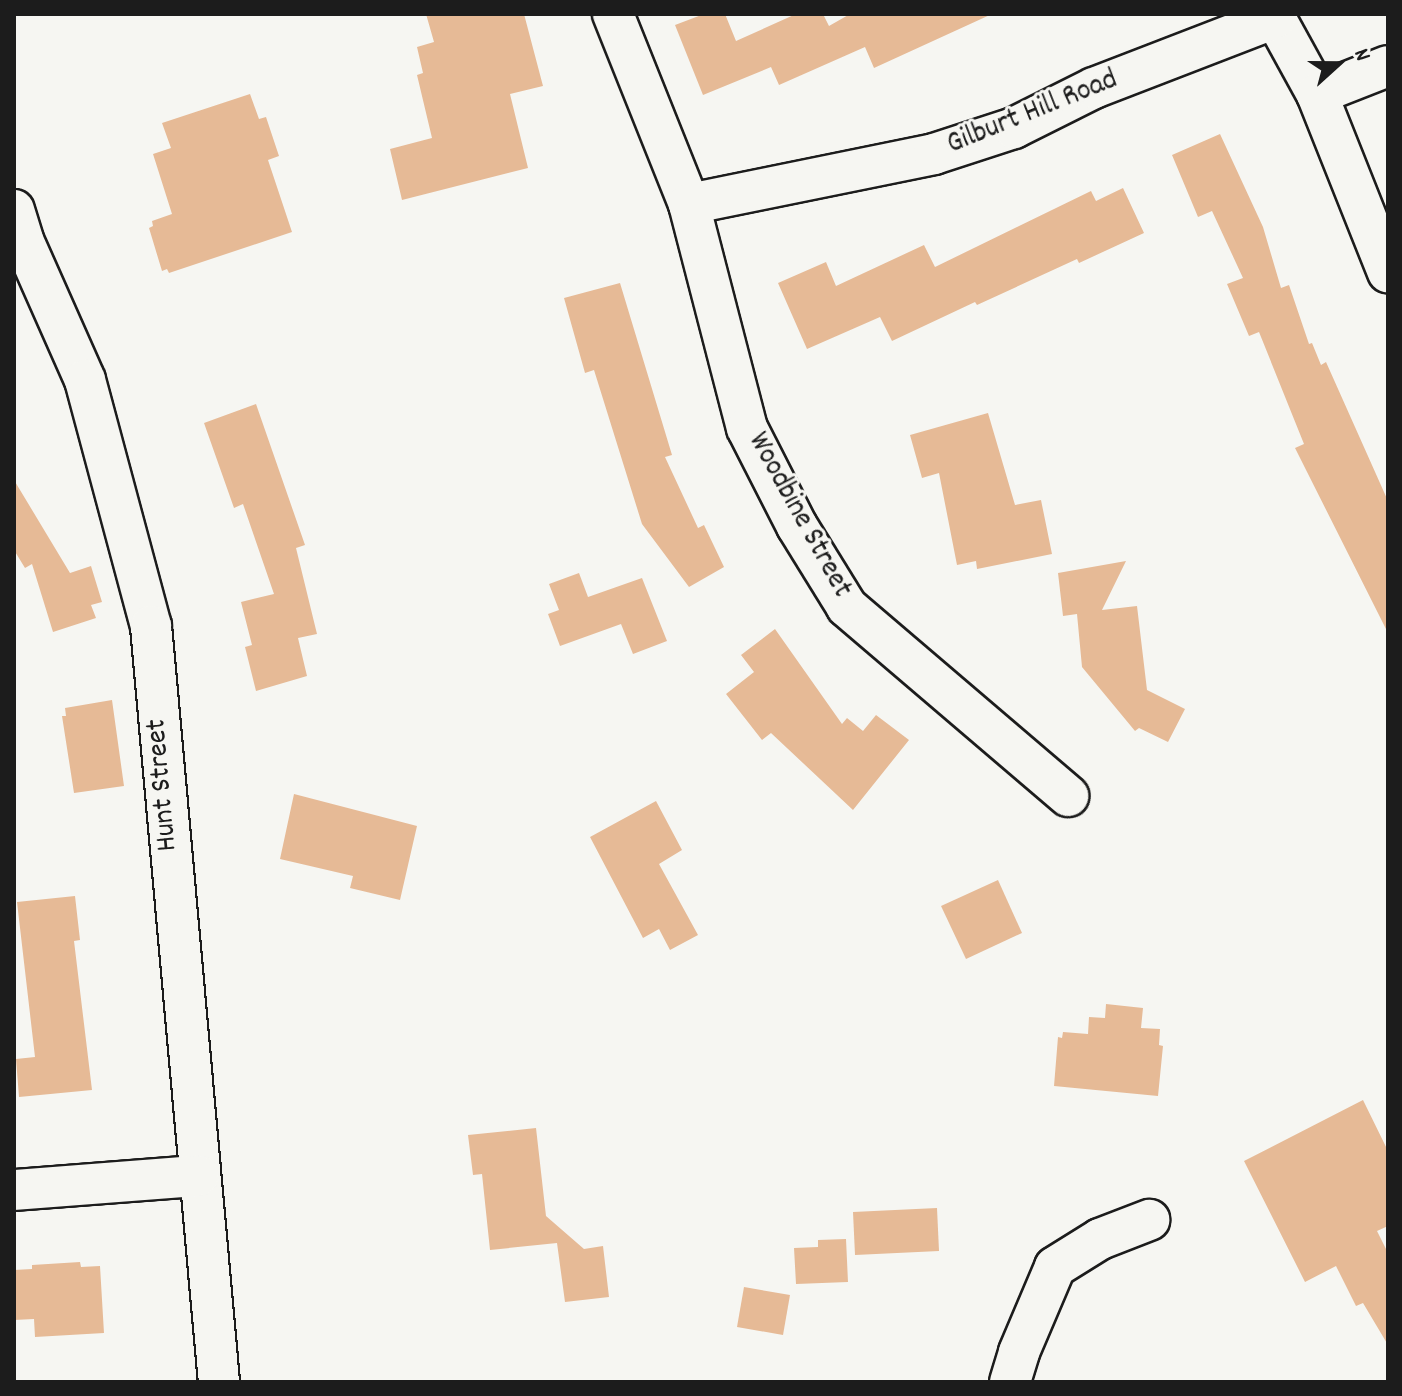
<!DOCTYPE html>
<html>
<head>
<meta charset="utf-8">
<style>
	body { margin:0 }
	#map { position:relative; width:1402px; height:1396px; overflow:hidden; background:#f6f6f2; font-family:Dekko,sans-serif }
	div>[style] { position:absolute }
	.building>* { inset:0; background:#e6ba96 }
	.roads { filter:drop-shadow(2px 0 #1c1c1c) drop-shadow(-2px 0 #1c1c1c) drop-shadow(0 2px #1c1c1c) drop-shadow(0 -2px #1c1c1c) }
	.minor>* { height:40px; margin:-20px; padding:0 20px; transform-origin:20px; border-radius:20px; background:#f6f6f2 }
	span { translate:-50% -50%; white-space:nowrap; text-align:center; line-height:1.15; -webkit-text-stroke:6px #f6f6f2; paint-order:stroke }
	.street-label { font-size:30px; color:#1c1c1c }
	.frame { position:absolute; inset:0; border:16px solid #1c1c1c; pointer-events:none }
	.north { position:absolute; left:1298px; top:24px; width:80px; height:80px; -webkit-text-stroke:6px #f6f6f2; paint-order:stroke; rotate:69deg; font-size:22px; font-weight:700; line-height:32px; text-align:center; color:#1c1c1c }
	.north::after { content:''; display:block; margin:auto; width:28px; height:36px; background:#1c1c1c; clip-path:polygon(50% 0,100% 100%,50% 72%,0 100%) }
</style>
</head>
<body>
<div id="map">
	<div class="building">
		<div style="clip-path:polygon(426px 14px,524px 14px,543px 86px,510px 94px,528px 168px,402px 200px,390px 149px,432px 138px,417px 75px,423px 73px,417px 47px,434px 42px)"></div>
		<div style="clip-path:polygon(704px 14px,725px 14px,736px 41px,796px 14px,823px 14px,829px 26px,850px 14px,992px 14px,874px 68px,865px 47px,779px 85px,771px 67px,703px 95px,675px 25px)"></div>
		<div style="clip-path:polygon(250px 94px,259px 119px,266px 117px,279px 156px,268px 160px,292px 232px,169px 273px,167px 269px,162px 271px,149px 228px,153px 226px,152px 221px,172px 214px,153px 154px,171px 148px,162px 123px)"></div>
		<div style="clip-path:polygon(1220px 134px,1263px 227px,1281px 288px,1289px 285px,1309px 344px,1312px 343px,1321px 365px,1326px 362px,1388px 501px,1388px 633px,1295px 448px,1304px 444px,1259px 332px,1249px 336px,1227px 284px,1243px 278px,1212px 211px,1198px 217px,1172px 155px)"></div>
		<div style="clip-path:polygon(1123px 188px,1144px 233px,1079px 263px,1077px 259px,977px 305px,975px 302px,892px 341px,880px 317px,807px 349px,778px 283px,826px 262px,836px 286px,924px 245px,935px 267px,1091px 191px,1096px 201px)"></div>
		<div style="clip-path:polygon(620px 283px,672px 455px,665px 457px,698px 528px,704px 525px,724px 567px,689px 587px,642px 524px,594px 370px,585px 373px,564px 298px)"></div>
		<div style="clip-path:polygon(256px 404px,305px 545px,296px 548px,317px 634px,298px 638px,307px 676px,256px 691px,245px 647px,252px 645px,241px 602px,274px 594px,243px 504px,234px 508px,204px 423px)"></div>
		<div style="clip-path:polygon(988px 413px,1015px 505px,1041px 500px,1052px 554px,977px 569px,976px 561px,957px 565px,939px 473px,922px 478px,910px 435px)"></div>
		<div style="clip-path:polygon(14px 480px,70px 573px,91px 566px,102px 602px,91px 605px,96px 618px,53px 632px,32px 564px,25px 568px,14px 550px)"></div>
		<div style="clip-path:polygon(1126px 561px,1102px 610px,1137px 606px,1147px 690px,1185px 709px,1168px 742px,1139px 728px,1135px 731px,1082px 667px,1077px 614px,1063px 616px,1058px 573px)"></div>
		<div style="clip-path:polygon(579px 573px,588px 597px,642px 578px,667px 641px,633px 654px,621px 624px,560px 646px,548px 614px,559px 610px,549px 584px)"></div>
		<div style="clip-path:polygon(775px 629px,842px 724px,847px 718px,863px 731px,876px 715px,909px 740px,853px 810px,771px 733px,762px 740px,726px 694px,754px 672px,741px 655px)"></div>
		<div style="clip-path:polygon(112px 700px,124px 786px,74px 793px,62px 716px,66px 716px,65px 708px)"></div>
		<div style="clip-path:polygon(294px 794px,417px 826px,400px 900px,350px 888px,353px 876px,280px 859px)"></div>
		<div style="clip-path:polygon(656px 801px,682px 850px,659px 864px,698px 935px,670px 950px,659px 929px,643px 938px,590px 837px)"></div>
		<div style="clip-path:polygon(998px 880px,1022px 933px,966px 959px,941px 906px)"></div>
		<div style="clip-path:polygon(75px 896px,80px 940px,74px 941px,92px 1090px,19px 1097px,16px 1059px,35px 1057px,17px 902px)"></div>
		<div style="clip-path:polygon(1106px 1004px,1143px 1008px,1141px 1028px,1160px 1029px,1159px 1045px,1163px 1046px,1158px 1096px,1054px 1086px,1058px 1037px,1062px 1038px,1063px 1032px,1088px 1034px,1089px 1017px,1105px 1018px)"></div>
		<div style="clip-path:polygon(1363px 1100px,1388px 1151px,1388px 1226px,1377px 1231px,1388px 1253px,1388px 1345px,1363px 1303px,1356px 1306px,1336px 1266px,1305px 1282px,1244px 1161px)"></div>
		<div style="clip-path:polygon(536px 1128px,546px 1216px,584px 1249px,603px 1246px,609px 1297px,565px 1302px,557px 1243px,490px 1250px,482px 1174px,473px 1175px,468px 1135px)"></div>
		<div style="clip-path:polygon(937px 1208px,939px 1251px,855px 1255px,853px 1212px)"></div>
		<div style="clip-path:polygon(846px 1239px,848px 1282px,796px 1284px,794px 1248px,818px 1247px,818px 1240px)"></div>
		<div style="clip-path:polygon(80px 1262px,81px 1267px,100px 1266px,104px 1333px,35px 1337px,34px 1319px,14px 1320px,14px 1270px,32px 1269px,32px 1265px)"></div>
		<div style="clip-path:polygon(744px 1287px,790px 1295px,783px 1335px,737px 1327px)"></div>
	</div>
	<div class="roads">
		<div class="minor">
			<div style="left:613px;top:14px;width:205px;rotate:68.2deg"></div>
			<div style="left:689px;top:204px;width:231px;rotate:75.5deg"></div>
			<div style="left:747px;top:428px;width:110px;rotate:63deg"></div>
			<div style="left:797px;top:526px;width:95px;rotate:58.3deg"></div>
			<div style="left:847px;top:607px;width:291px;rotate:40.5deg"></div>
			<div style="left:1273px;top:14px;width:91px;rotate:61.2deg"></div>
			<div style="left:1317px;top:94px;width:192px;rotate:68.3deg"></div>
			<div style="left:1317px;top:94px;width:76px;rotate:-21.5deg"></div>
			<div style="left:689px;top:204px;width:250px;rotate:-11.5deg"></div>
			<div style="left:934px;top:154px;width:84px;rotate:-18deg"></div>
			<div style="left:1014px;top:128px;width:89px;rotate:-26.6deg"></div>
			<div style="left:1094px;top:88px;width:194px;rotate:-21.1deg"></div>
			<div style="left:14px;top:210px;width:31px;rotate:73deg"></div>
			<div style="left:23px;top:240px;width:153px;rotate:66.1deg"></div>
			<div style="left:85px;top:380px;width:255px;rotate:75deg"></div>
			<div style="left:151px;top:626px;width:759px;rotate:84.86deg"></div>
			<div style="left:14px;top:1190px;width:185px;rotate:-4.4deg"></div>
			<div style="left:1010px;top:1382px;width:31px;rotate:-73deg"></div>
			<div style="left:1019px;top:1352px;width:92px;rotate:-67deg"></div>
			<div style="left:1055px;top:1267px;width:53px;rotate:-31.9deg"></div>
			<div style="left:1100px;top:1239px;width:53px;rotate:-21.2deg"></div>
		</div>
	</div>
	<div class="street-label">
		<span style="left:1033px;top:114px;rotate:-22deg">Gilburt Hill Road</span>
		<span style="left:798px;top:516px;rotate:61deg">Woodbine Street</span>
		<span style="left:164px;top:785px;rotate:-95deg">Hunt Street</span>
	</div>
	<div class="frame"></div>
	<div class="north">N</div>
</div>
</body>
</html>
